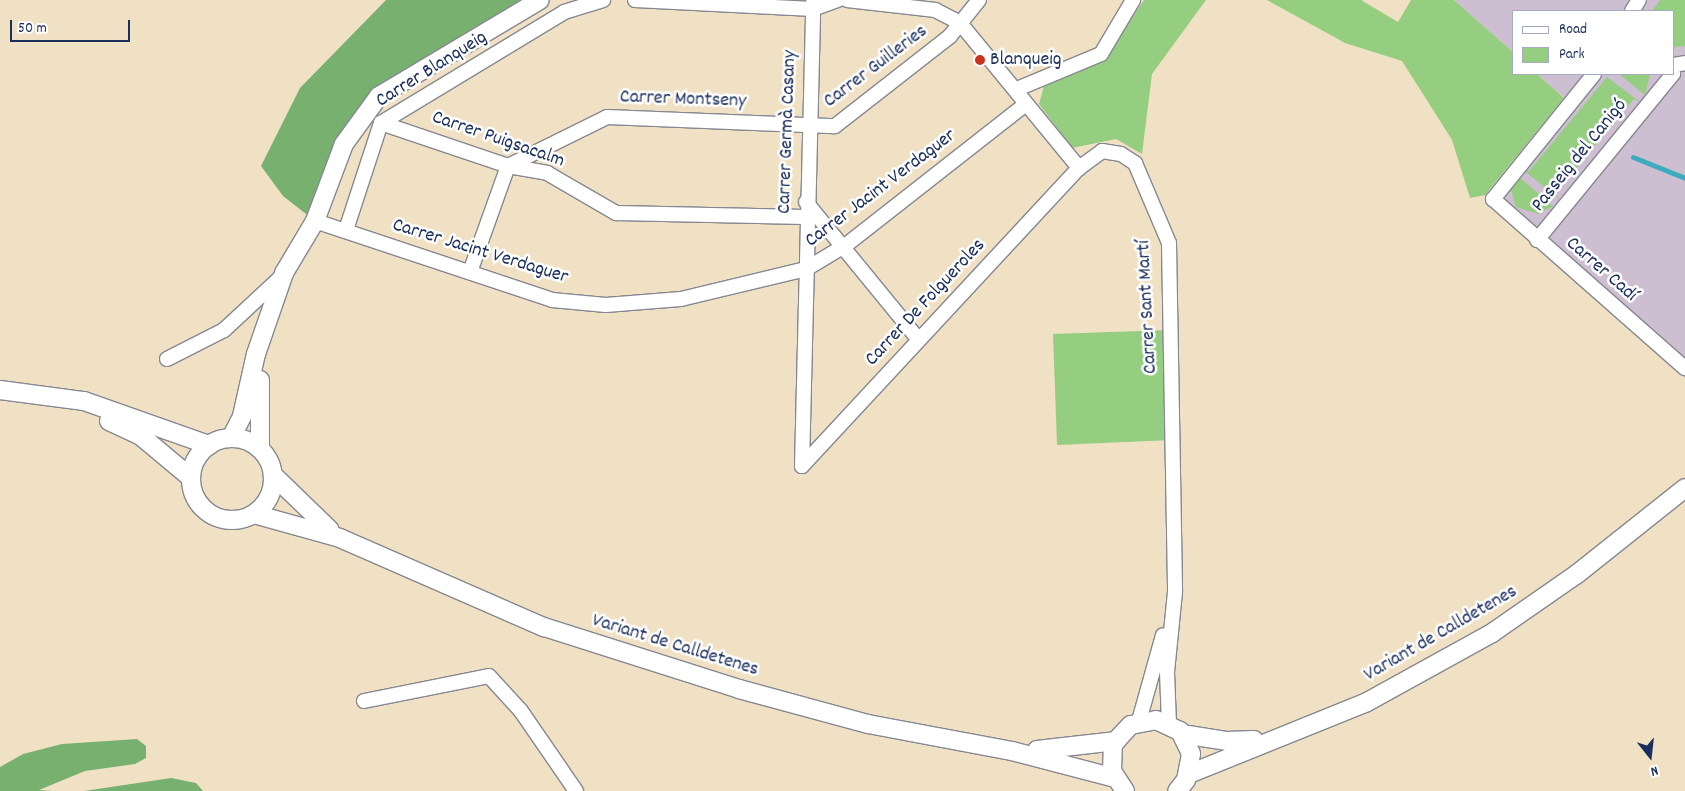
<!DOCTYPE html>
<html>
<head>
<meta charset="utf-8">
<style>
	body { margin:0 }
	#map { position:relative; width:1685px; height:791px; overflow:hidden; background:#f1e1c4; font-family:Dekko,sans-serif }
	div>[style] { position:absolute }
	.industrial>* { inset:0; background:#cebed1 }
	.green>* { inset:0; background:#96ce81 }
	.forest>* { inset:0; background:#78b16f }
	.stream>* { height:5px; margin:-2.5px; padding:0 2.5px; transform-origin:2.5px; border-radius:2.5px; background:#3facbd }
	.roads { filter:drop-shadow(1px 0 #868891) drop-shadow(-1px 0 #868891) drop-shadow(0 1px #868891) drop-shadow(0 -1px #868891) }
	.minor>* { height:14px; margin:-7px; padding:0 7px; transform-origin:7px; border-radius:7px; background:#fff }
	.tertiary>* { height:18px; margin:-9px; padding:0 9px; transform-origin:9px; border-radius:9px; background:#fff }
	.tertiary>.ring { margin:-9px; padding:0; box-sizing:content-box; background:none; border:18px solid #fff; border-radius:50% }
	.dots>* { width:14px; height:14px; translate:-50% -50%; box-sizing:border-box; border:2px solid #fff; border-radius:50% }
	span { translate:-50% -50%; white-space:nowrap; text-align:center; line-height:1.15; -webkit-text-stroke:5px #fff; paint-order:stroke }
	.poi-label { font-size:20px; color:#1b2f5e }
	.left { translate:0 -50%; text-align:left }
	.street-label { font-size:20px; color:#1b2f5e }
	.legend { position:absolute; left:1512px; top:10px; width:162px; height:65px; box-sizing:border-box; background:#fff; border:1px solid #a4acbf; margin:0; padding:6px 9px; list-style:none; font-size:15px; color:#1b2f5e }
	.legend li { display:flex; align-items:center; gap:10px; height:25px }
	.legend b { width:25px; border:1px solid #a4acbf }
	.north { position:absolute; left:1625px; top:731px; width:50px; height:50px; -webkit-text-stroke:4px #fff; paint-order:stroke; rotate:164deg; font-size:14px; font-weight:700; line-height:20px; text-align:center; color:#1b2f5e }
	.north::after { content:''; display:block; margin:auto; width:18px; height:22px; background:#1b2f5e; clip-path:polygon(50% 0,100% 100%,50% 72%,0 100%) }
	.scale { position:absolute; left:10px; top:20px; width:120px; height:22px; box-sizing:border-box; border:2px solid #1b2f5e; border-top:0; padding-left:6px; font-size:15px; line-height:18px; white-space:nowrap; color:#1b2f5e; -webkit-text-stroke:4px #fff; paint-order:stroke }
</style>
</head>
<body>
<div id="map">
	<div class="industrial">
		<div style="clip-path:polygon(1454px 0,1685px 0,1685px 378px,1493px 199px,1570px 103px,1537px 74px,1674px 74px,1674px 11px,1514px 11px,1514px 53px)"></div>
	</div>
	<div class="green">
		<div style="clip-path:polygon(1144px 0,1206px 0,1152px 74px,1142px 154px,1116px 139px,1072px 148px,1039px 104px,1044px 86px,1105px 57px)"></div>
		<div style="clip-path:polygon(1267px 0,1361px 0,1398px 22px,1411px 0,1454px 0,1514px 53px,1514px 74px,1537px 74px,1564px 98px,1485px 195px,1470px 198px,1452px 140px,1402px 61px,1345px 43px)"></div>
		<div style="clip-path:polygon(1660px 0,1685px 0,1685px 46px,1674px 47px,1674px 11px,1652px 11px)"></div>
		<div style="clip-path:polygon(1603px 74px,1640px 102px,1634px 99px,1555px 193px,1559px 199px,1522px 169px,1529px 171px,1607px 77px)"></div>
		<div style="clip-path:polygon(1619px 74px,1650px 74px,1645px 95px)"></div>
		<div style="clip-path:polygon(1517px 175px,1553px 206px,1539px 214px,1516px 207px,1511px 190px)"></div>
		<div style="clip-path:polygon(1169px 330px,1172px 440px,1057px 445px,1053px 334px)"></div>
	</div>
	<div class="forest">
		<div style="clip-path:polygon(386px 0,540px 0,379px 96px,344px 144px,315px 221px,283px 196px,261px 166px,300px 88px)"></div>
		<div style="clip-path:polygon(137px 739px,146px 746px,146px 758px,135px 764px,85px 771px,39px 790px,52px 791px,0 791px,0 767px,23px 754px,62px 744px)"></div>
		<div style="clip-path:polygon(171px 778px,196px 783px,203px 791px,84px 791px)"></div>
	</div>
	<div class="stream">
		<div style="left:1633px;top:157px;width:56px;rotate:22deg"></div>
	</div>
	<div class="roads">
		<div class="minor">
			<div style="left:635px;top:0;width:178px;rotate:2.9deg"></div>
			<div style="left:813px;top:9px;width:27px;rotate:-20deg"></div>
			<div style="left:847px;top:0;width:89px;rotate:6.5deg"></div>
			<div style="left:935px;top:10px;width:28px;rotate:27deg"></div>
			<div style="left:960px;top:23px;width:188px;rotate:50.6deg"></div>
			<div style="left:1632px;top:11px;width:13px;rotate:-58deg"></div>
			<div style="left:1674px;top:65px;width:11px;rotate:-10deg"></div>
			<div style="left:1594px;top:74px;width:161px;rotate:128.9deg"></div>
			<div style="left:1493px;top:199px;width:256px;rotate:41.4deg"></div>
			<div style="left:1017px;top:89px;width:91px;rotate:-22.6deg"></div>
			<div style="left:1101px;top:54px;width:63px;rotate:-59.3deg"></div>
			<div style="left:381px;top:123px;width:134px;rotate:18.7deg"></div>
			<div style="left:508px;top:166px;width:40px;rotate:10deg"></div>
			<div style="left:547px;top:173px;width:80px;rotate:30.1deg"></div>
			<div style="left:616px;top:213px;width:189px;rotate:1.2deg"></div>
			<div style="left:508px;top:166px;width:110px;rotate:-26.3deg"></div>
			<div style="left:607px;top:117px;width:228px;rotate:2.3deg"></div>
			<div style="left:835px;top:126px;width:146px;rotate:-38deg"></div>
			<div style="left:950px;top:36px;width:46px;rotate:-51.1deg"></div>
			<div style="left:806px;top:202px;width:178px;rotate:50.7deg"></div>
			<div style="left:315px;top:221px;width:250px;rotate:18.4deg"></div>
			<div style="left:552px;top:300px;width:54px;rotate:5.3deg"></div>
			<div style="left:606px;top:305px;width:75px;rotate:-4.6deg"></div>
			<div style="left:681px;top:299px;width:129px;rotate:-13.5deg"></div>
			<div style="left:806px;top:269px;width:47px;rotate:-31deg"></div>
			<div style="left:846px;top:245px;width:229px;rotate:-38.1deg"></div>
			<div style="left:346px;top:230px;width:113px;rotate:-71.9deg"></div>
			<div style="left:381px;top:123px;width:214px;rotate:-31.2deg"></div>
			<div style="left:564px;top:12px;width:41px;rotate:-17.1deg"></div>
			<div style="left:1537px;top:240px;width:215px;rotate:-50.7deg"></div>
			<div style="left:470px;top:272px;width:113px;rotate:-70.3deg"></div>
			<div style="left:167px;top:359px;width:64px;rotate:-27deg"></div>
			<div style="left:224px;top:330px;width:78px;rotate:-42.9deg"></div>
			<div style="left:802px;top:466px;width:407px;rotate:-47.1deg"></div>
			<div style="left:1079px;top:168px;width:29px;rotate:-36deg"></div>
			<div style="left:1102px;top:151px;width:19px;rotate:9deg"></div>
			<div style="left:1121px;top:154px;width:17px;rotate:33deg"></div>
			<div style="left:1135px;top:163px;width:87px;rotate:67deg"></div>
			<div style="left:1169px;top:243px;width:349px;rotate:89deg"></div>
			<div style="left:1175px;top:592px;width:80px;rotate:95.7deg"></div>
			<div style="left:1167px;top:672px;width:51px;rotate:87.8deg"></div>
			<div style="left:802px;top:466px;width:466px;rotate:-88.6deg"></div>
			<div style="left:364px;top:701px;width:127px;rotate:-11.3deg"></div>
			<div style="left:489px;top:676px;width:47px;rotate:47.6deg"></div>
			<div style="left:521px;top:711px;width:97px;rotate:55.5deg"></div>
			<div style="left:1139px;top:721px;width:89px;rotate:-74.4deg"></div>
		</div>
		<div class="tertiary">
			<div style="left:260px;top:380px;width:69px;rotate:90deg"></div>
			<div style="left:0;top:390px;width:85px;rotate:7.5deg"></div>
			<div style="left:84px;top:401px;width:133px;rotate:19.4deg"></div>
			<div style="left:109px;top:421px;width:35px;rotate:25deg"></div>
			<div style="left:141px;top:436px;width:64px;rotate:39.9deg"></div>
			<div class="ring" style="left:191px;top:438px;width:64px;height:64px"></div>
			<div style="left:231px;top:438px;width:25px;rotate:-63deg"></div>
			<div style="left:242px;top:416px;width:64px;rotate:-77.3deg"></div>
			<div style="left:256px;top:354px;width:86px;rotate:-70.9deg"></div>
			<div style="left:284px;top:273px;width:61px;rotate:-59.2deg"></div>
			<div style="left:315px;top:221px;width:82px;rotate:-69.4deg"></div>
			<div style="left:344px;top:144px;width:59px;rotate:-53.9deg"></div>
			<div style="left:379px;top:96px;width:187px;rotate:-30.8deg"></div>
			<div style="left:273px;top:475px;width:79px;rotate:44deg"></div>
			<div style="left:254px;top:514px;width:89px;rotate:15.6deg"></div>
			<div style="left:340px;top:538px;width:223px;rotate:23.6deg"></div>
			<div style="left:544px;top:627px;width:205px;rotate:17.6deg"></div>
			<div style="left:739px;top:689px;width:134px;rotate:15.2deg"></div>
			<div style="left:868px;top:724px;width:147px;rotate:10.6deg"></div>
			<div style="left:1012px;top:751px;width:106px;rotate:14.7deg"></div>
			<div style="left:1182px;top:734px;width:46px;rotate:8.8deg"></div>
			<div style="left:1227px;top:741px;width:27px;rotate:-2deg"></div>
			<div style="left:1037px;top:750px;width:80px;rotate:-6.5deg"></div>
			<div style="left:1189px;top:774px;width:192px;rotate:-22deg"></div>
			<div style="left:1367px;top:702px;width:143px;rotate:-28.9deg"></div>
			<div style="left:1492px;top:633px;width:103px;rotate:-34.8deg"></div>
			<div style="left:1577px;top:574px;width:138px;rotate:-38.5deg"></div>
			<div style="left:1125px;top:791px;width:24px;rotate:-123deg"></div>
			<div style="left:1112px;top:771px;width:27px;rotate:-88deg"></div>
			<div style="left:1113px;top:744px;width:26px;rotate:-47deg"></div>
			<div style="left:1131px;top:725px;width:25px;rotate:-11deg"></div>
			<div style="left:1156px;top:720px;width:26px;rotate:25deg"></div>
			<div style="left:1180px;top:731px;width:25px;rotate:64deg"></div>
			<div style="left:1191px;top:754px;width:26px;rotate:101deg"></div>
			<div style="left:1186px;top:780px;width:14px;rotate:129deg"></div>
		</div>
	</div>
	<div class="dots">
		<div style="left:980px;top:60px;background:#c8321e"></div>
	</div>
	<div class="poi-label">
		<span class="left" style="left:990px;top:60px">Blanqueig</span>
	</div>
	<div class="street-label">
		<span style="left:876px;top:67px;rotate:-37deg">Carrer Guilleries</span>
		<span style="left:432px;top:70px;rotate:-32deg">Carrer Blanqueig</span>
		<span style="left:683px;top:100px;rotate:2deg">Carrer Montseny</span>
		<span style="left:788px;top:132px;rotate:-88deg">Carrer Germà Casany</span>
		<span style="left:498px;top:140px;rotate:19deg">Carrer Puigsacalm</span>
		<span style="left:1580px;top:156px;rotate:-51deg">Passeig del Canigó</span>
		<span style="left:881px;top:189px;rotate:-37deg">Carrer Jacint Verdaguer</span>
		<span style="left:480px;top:252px;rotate:17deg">Carrer Jacint Verdaguer</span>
		<span style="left:1601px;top:270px;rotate:41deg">Carrer Cadí</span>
		<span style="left:926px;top:303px;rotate:-47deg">Carrer De Folgueroles</span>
		<span style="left:1148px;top:307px;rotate:-93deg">Carrer Sant Martí</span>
		<span style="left:1441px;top:634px;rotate:-30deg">Variant de Calldetenes</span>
		<span style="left:675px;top:646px;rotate:17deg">Variant de Calldetenes</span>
	</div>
	<ul class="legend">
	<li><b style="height:6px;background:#fff"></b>Road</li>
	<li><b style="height:14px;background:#96ce81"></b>Park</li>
	</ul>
	<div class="north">N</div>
	<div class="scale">50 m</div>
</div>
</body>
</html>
